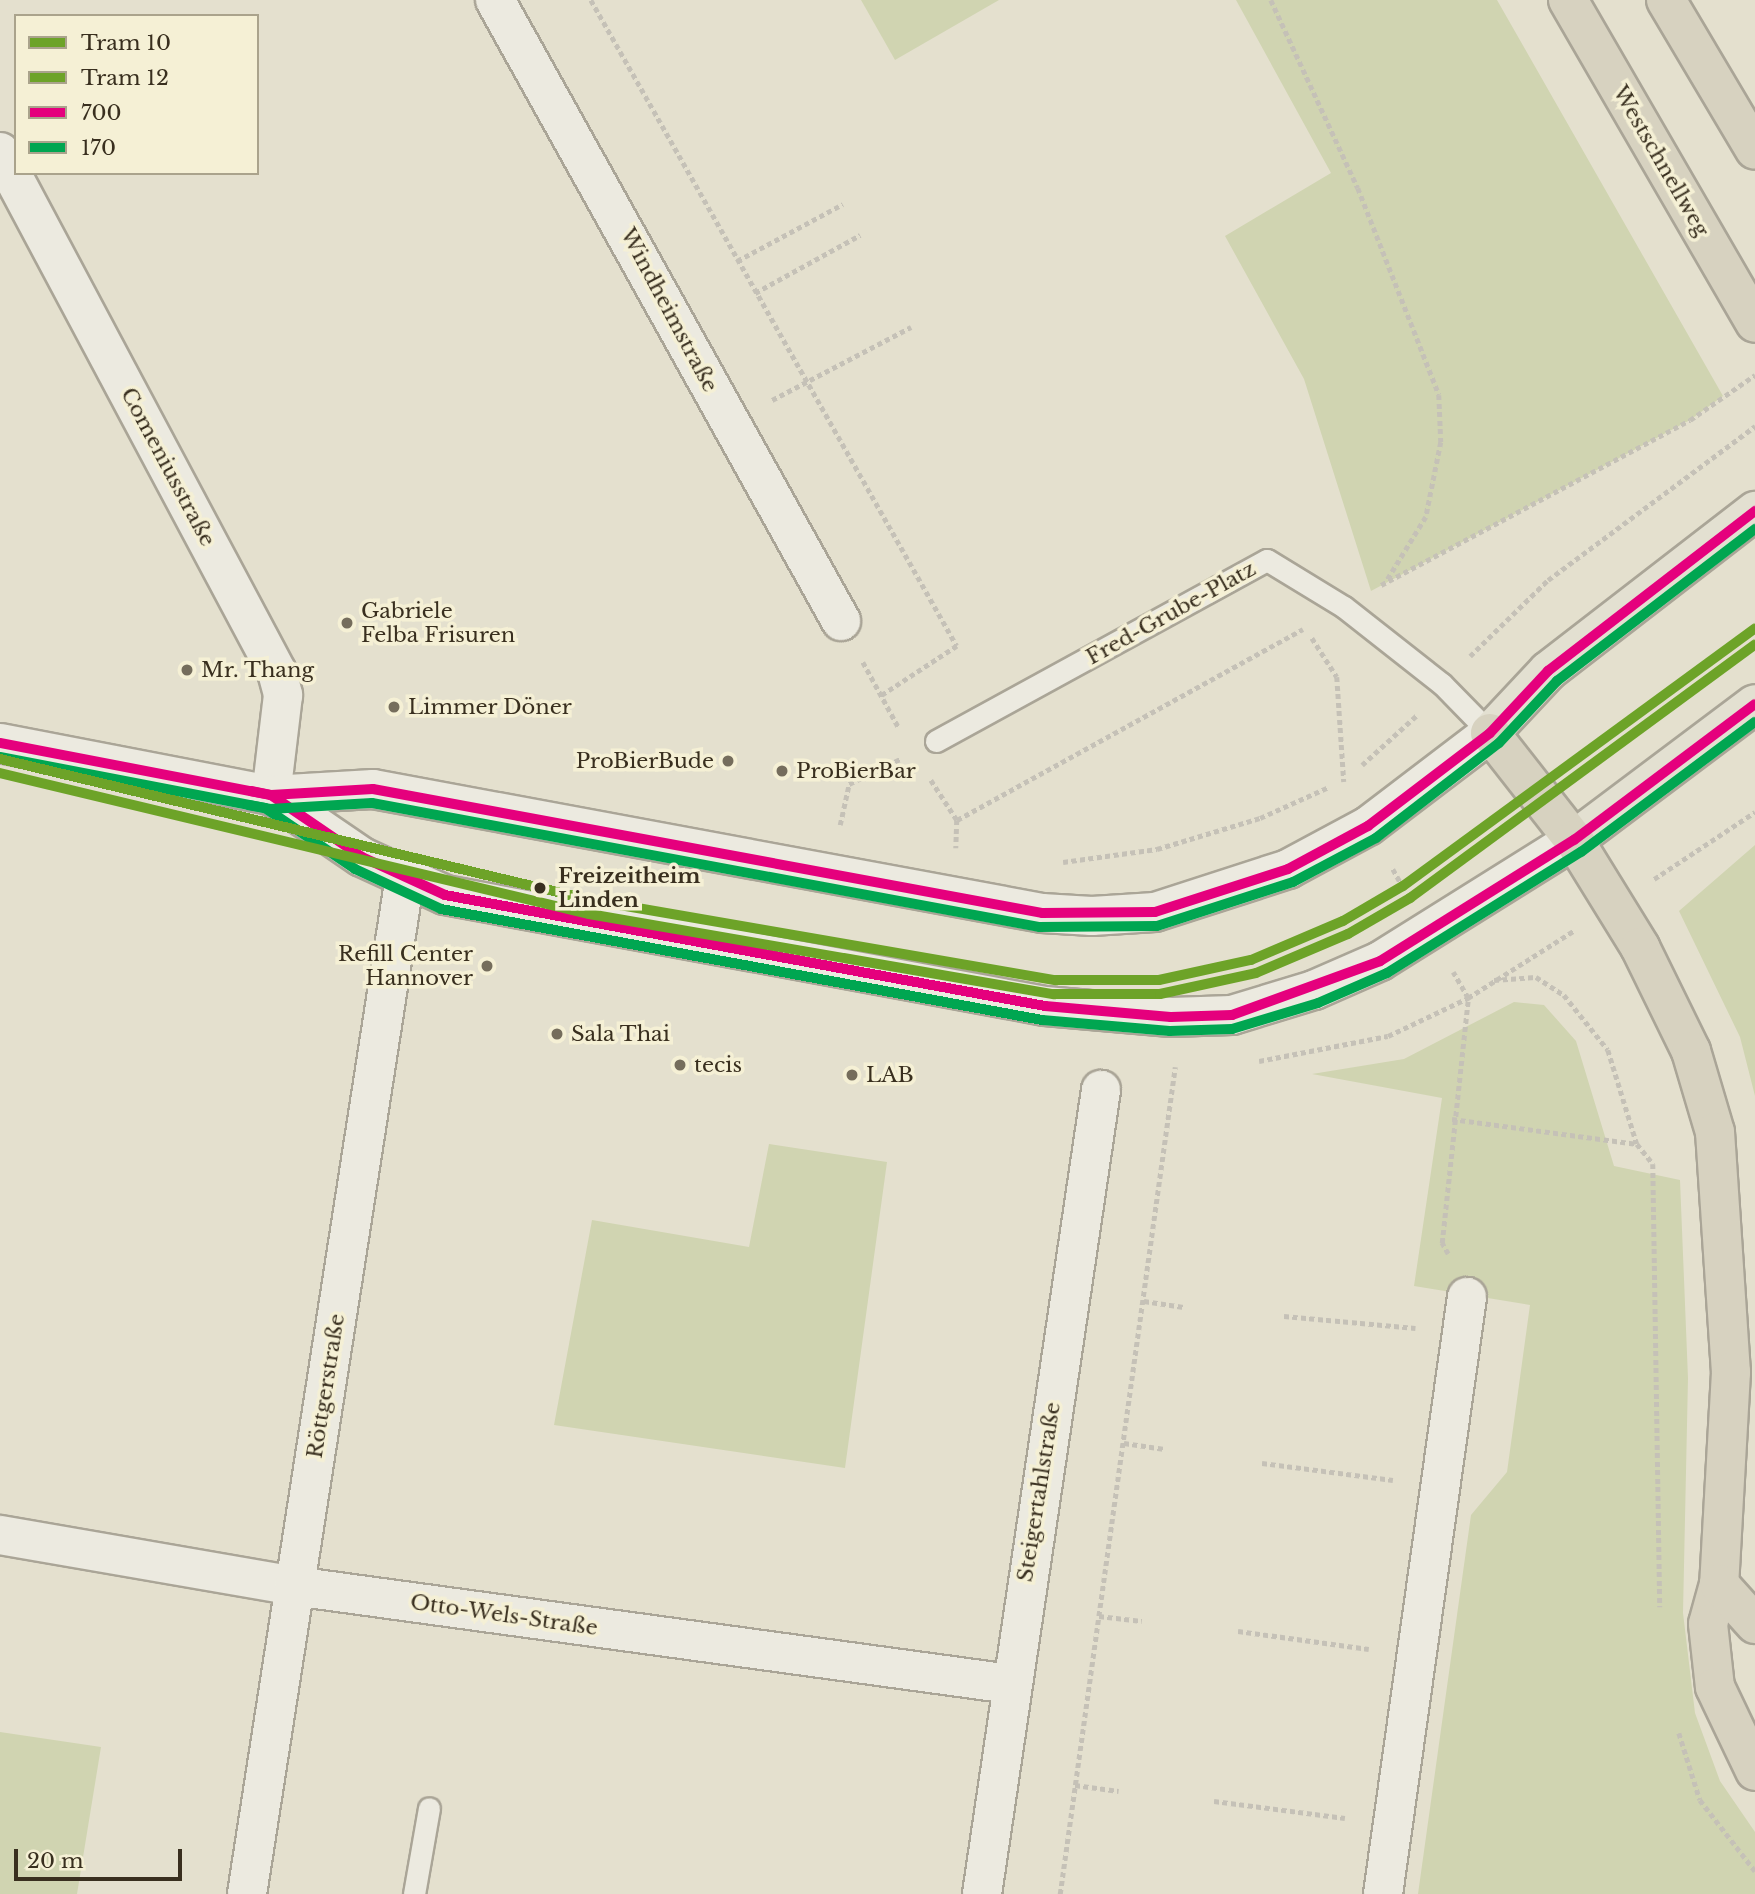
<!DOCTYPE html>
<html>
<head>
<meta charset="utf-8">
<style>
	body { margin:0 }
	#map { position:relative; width:1755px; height:1894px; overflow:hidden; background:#e4e0ce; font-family:"Libre Baskerville",serif }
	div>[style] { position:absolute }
	.green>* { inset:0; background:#d0d4b1 }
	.path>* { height:4.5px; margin-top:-2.25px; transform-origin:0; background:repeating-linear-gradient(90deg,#c5c1b7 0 5px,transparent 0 8.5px) }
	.roads { filter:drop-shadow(2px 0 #aaa597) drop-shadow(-2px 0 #aaa597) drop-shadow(0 2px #aaa597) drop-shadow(0 -2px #aaa597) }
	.lane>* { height:21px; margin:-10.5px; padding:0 10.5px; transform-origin:10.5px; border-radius:10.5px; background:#eceae0 }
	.street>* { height:38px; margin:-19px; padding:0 19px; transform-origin:19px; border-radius:19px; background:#eceae0 }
	.secondary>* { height:38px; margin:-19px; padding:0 19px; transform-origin:19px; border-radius:19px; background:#eceae0 }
	.primary>* { height:38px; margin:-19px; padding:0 19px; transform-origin:19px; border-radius:19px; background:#e3e0d1 }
	.highway>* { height:38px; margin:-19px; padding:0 19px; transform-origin:19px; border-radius:19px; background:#d7d2c0 }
	.bus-1>* { height:10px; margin:-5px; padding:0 5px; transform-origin:5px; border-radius:5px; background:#e5007d }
	.bus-2>* { height:10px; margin:-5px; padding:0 5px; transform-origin:5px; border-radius:5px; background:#00a651 }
	.tram-1>* { height:10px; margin:-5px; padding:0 5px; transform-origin:5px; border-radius:5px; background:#6da328 }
	.tram-2>* { height:10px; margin:-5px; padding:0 5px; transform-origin:5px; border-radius:5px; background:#6da328 }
	.dots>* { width:19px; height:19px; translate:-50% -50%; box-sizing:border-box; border:4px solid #f5f0d5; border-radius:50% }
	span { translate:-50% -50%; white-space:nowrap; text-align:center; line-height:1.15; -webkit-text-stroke:7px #f5f0d5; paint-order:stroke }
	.street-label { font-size:21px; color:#392f1f }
	.poi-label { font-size:21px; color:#392f1f }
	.left { translate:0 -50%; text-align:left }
	.right { translate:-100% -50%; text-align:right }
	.stop-label { font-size:21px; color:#392f1f; font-weight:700 }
	.legend { position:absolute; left:14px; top:14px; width:245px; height:161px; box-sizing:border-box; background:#f5f0d5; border:2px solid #aaa38c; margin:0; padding:9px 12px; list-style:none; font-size:21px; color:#392f1f }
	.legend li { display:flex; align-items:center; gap:14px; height:35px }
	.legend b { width:35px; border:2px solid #aaa38c }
	.scale { position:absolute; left:14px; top:1849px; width:168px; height:32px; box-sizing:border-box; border:4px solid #392f1f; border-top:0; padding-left:9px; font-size:21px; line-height:24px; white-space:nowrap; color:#392f1f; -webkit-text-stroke:5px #f5f0d5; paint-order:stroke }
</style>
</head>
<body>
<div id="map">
	<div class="green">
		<div style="clip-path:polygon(861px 0,999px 0,895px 60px)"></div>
		<div style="clip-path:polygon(1236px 0,1497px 0,1723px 396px,1690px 420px,1371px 591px,1304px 379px,1225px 236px,1331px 173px)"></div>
		<div style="clip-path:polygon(1755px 845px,1755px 1096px,1740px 1037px,1679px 911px)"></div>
		<div style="clip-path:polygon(1514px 1002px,1544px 1005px,1576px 1041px,1614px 1166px,1680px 1180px,1688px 1378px,1683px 1613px,1695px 1713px,1720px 1781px,1755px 1832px,1755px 1894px,1418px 1894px,1471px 1515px,1507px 1472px,1530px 1305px,1414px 1286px,1442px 1098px,1312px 1074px,1404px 1059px)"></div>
		<div style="clip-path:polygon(769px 1144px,887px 1162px,845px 1468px,554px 1425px,592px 1220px,749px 1247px)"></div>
		<div style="clip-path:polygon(0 1732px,101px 1747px,77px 1894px,0 1894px)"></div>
	</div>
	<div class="path">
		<div style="left:591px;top:0;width:742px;rotate:60.47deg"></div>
		<div style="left:957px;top:646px;width:91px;rotate:146.7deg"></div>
		<div style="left:1271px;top:0;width:207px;rotate:65.2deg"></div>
		<div style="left:1358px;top:188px;width:222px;rotate:68.6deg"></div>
		<div style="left:1439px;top:395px;width:47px;rotate:87.6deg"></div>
		<div style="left:1441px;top:442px;width:76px;rotate:101.3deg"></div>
		<div style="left:1426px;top:517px;width:76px;rotate:121.6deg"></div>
		<div style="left:737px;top:261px;width:120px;rotate:-28.3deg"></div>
		<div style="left:755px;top:293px;width:120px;rotate:-28.9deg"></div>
		<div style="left:772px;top:400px;width:157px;rotate:-27.7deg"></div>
		<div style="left:1381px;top:585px;width:350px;rotate:-28.1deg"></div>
		<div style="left:1690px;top:420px;width:79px;rotate:-34.7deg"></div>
		<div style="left:1312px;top:638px;width:46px;rotate:57.3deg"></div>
		<div style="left:1337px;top:677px;width:105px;rotate:86.2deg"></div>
		<div style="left:1470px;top:656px;width:109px;rotate:-44.3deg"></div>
		<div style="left:1548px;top:580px;width:258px;rotate:-36.6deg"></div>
		<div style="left:863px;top:662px;width:75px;rotate:61.4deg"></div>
		<div style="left:1362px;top:765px;width:76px;rotate:-42.3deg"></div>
		<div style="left:931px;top:780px;width:48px;rotate:57deg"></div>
		<div style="left:957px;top:820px;width:28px;rotate:92deg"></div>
		<div style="left:957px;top:820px;width:395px;rotate:-28.9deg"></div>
		<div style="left:840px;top:825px;width:42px;rotate:-77.6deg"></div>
		<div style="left:849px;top:784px;width:57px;rotate:-26.1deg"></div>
		<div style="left:1063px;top:862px;width:95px;rotate:-7.9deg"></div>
		<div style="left:1157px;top:849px;width:108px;rotate:-16.8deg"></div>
		<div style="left:1260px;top:818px;width:76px;rotate:-24.2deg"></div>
		<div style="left:1393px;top:869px;width:23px;rotate:61deg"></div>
		<div style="left:1654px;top:879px;width:121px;rotate:-33.6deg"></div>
		<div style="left:1494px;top:980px;width:42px;rotate:-4.1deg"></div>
		<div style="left:1536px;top:977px;width:33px;rotate:33deg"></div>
		<div style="left:1564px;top:995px;width:70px;rotate:51.3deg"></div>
		<div style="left:1608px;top:1050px;width:98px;rotate:72.9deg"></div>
		<div style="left:1637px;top:1144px;width:26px;rotate:51deg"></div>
		<div style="left:1653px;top:1164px;width:443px;rotate:89.1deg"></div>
		<div style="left:1259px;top:1061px;width:131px;rotate:-11deg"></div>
		<div style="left:1388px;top:1036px;width:89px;rotate:-25.4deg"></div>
		<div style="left:1468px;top:998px;width:125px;rotate:-32.5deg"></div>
		<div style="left:1452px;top:1119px;width:187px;rotate:7.7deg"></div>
		<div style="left:1448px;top:1254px;width:13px;rotate:-119deg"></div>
		<div style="left:1442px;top:1243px;width:246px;rotate:-83.9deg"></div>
		<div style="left:1468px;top:998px;width:30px;rotate:-120deg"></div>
		<div style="left:1144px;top:1301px;width:40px;rotate:8.5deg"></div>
		<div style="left:1284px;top:1316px;width:132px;rotate:5.2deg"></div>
		<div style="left:1124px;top:1443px;width:41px;rotate:8.3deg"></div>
		<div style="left:1262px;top:1463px;width:132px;rotate:7.4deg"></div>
		<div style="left:1099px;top:1616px;width:43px;rotate:6.6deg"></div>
		<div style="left:1238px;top:1631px;width:132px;rotate:7.8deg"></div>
		<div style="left:1679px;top:1733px;width:70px;rotate:72.6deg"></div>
		<div style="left:1700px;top:1800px;width:90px;rotate:52.2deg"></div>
		<div style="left:1075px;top:1785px;width:44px;rotate:7.8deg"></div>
		<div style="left:1214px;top:1801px;width:132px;rotate:7.4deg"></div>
		<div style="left:1060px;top:1894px;width:835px;rotate:-82.08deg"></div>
	</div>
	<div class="roads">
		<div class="lane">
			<div style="left:936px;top:741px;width:377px;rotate:-28.7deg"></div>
			<div style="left:1267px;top:560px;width:90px;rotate:31.4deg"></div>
			<div style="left:1344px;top:607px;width:125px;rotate:38.2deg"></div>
			<div style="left:1442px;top:684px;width:69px;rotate:45.6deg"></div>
			<div style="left:414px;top:1894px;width:87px;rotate:-80.1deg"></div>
		</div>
		<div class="street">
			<div style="left:495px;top:0;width:711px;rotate:60.87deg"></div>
			<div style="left:0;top:152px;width:589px;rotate:61.96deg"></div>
			<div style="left:277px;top:672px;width:24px;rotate:75deg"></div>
			<div style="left:283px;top:695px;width:101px;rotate:96.8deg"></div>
			<div style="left:0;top:1535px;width:298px;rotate:9.8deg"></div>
			<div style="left:294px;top:1586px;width:723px;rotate:7.79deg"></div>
			<div style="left:247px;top:1894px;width:1029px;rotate:-81.17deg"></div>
			<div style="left:982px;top:1894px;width:813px;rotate:-81.58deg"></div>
			<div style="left:1383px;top:1894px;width:603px;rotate:-81.99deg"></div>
		</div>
		<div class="secondary">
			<div style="left:0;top:743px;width:276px;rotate:10.9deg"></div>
			<div style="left:271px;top:795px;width:102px;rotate:-3.4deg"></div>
			<div style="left:373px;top:789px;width:680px;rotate:10.5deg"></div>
			<div style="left:1042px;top:913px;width:50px;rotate:3.4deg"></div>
			<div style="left:1092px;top:916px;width:63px;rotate:-3.6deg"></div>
			<div style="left:1155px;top:912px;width:140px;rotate:-17.9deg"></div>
			<div style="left:1288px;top:869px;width:91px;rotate:-28.3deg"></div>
			<div style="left:1368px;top:826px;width:153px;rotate:-37.3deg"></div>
			<div style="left:271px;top:795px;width:110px;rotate:34.3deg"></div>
			<div style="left:362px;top:857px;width:91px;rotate:24.6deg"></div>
			<div style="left:445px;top:895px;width:610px;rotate:10.48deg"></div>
			<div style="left:1045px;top:1006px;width:126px;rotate:5deg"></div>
			<div style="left:1171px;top:1017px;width:61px;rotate:-1.9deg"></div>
			<div style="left:1232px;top:1015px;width:86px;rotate:-17deg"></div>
			<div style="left:1314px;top:990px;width:72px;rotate:-23.7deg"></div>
			<div style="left:1380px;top:961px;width:229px;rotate:-32deg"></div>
		</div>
		<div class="primary">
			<div style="left:1490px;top:733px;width:85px;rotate:-46.9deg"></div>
			<div style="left:1548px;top:671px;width:262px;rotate:-37.7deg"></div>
			<div style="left:1574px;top:840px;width:226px;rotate:-36.9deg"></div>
		</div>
		<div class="highway">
			<div style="left:1568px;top:0;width:373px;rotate:59.9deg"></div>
			<div style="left:1666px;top:0;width:174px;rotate:59.3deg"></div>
			<div style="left:1490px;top:733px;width:136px;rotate:51.9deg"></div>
			<div style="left:1574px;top:840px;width:126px;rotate:58.3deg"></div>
			<div style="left:1640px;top:947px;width:116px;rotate:63.9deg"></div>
			<div style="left:1691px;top:1051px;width:84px;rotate:73.5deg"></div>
			<div style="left:1715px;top:1132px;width:241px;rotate:86.2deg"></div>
			<div style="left:1731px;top:1372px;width:212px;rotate:93.2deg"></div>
			<div style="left:1719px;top:1584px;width:41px;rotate:105.4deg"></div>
			<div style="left:1708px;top:1624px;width:63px;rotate:83.7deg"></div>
			<div style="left:1715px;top:1687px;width:93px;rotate:64.5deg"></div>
			<div style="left:1719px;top:1584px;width:54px;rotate:48deg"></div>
		</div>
	</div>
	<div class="bus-1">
		<div style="left:0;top:743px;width:276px;rotate:10.9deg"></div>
		<div style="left:271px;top:795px;width:102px;rotate:-3.4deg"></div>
		<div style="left:373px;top:789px;width:680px;rotate:10.5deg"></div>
		<div style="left:1042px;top:913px;width:113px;rotate:-0.5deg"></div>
		<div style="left:1155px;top:912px;width:140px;rotate:-17.9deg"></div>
		<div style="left:1288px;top:869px;width:91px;rotate:-28.3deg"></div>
		<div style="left:1368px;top:826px;width:153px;rotate:-37.3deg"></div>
		<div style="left:1490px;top:733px;width:85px;rotate:-46.9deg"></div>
		<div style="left:1548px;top:671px;width:262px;rotate:-37.7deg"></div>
		<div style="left:251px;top:791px;width:20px;rotate:11deg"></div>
		<div style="left:271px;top:795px;width:110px;rotate:34.3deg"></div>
		<div style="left:362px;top:857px;width:91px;rotate:24.6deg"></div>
		<div style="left:445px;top:895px;width:610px;rotate:10.48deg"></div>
		<div style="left:1045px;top:1006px;width:126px;rotate:5deg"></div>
		<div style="left:1171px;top:1017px;width:61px;rotate:-1.9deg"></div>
		<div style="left:1232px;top:1015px;width:158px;rotate:-20deg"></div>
		<div style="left:1380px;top:961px;width:229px;rotate:-32deg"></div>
		<div style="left:1574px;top:840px;width:226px;rotate:-36.9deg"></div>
	</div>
	<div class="bus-2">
		<div style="left:0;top:757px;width:275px;rotate:10.9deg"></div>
		<div style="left:270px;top:809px;width:102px;rotate:-3.4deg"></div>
		<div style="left:372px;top:803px;width:678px;rotate:10.53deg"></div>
		<div style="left:1039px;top:927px;width:118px;rotate:-0.5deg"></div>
		<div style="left:1157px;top:926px;width:143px;rotate:-17.9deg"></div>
		<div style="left:1293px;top:882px;width:94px;rotate:-27.9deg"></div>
		<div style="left:1376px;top:838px;width:155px;rotate:-37.7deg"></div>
		<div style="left:1499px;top:743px;width:85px;rotate:-46.9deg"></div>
		<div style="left:1557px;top:681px;width:250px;rotate:-37.5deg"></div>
		<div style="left:248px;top:805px;width:17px;rotate:10deg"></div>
		<div style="left:265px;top:808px;width:109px;rotate:34.1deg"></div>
		<div style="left:355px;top:869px;width:95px;rotate:24.9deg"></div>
		<div style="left:441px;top:909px;width:611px;rotate:10.46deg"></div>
		<div style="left:1042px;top:1020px;width:128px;rotate:4.9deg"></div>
		<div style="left:1170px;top:1031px;width:62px;rotate:-1.8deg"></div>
		<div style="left:1232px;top:1029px;width:90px;rotate:-16.8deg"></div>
		<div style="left:1318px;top:1003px;width:75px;rotate:-23.5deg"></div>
		<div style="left:1387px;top:973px;width:229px;rotate:-32deg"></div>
		<div style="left:1581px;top:852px;width:217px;rotate:-36.8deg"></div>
	</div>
	<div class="tram-1">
		<div style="left:0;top:759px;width:608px;rotate:13.42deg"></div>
		<div style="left:591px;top:900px;width:472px;rotate:9.8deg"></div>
		<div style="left:1056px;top:980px;width:103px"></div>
		<div style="left:1159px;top:980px;width:94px;rotate:-12.3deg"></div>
		<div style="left:1251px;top:960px;width:100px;rotate:-23deg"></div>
		<div style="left:1343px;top:921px;width:69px;rotate:-30.3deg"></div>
		<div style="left:1403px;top:886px;width:436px;rotate:-36.2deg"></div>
	</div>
	<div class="tram-2">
		<div style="left:0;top:773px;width:606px;rotate:13.46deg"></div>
		<div style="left:589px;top:914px;width:472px;rotate:9.8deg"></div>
		<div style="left:1054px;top:994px;width:106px"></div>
		<div style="left:1160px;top:994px;width:98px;rotate:-12.3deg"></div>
		<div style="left:1256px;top:973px;width:100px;rotate:-23deg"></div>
		<div style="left:1348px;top:934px;width:72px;rotate:-30.1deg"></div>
		<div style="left:1410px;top:898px;width:428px;rotate:-36.3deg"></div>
	</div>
	<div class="dots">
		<div style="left:347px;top:623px;background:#756d5c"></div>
		<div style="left:187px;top:670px;background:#756d5c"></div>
		<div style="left:394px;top:707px;background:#756d5c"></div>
		<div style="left:728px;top:761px;background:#756d5c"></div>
		<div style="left:782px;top:771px;background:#756d5c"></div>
		<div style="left:540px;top:888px;background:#392f1f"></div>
		<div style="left:487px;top:966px;background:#756d5c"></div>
		<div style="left:557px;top:1034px;background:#756d5c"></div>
		<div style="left:680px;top:1065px;background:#756d5c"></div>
		<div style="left:852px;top:1075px;background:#756d5c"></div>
	</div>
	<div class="street-label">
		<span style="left:1661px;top:161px;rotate:60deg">Westschnellweg</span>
		<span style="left:669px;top:310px;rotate:62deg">Windheimstraße</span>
		<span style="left:168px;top:467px;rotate:62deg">Comeniusstraße</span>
		<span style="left:1171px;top:613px;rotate:-29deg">Fred-Grube-Platz</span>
		<span style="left:326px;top:1386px;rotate:-81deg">Röttgerstraße</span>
		<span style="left:1039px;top:1492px;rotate:-81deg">Steigertahlstraße</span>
		<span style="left:504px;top:1615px;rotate:8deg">Otto-Wels-Straße</span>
	</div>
	<div class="poi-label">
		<span class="left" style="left:361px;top:623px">Gabriele<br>Felba Frisuren</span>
		<span class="left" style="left:201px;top:670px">Mr. Thang</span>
		<span class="left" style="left:408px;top:707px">Limmer Döner</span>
		<span class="right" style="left:714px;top:761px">ProBierBude</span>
		<span class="left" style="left:796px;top:771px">ProBierBar</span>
		<span class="right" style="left:473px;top:966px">Refill Center<br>Hannover</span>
		<span class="left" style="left:571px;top:1034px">Sala Thai</span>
		<span class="left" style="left:694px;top:1065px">tecis</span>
		<span class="left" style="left:866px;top:1075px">LAB</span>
	</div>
	<div class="stop-label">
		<span class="left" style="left:558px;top:888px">Freizeitheim<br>Linden</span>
	</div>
	<ul class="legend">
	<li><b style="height:9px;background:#6da328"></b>Tram 10</li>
	<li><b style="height:9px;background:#6da328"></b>Tram 12</li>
	<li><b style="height:9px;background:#e5007d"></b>700</li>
	<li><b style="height:9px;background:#00a651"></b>170</li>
	</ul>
	<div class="scale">20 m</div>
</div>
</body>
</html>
